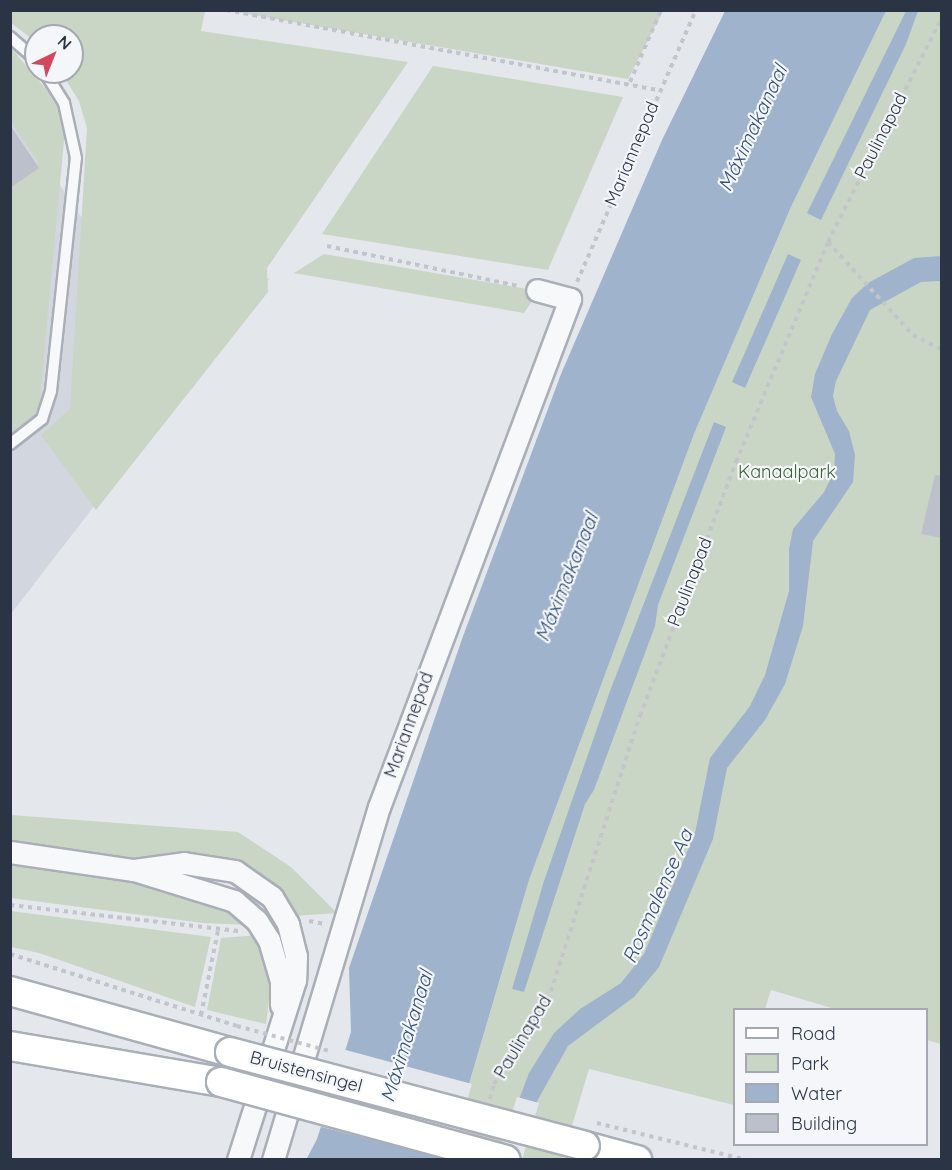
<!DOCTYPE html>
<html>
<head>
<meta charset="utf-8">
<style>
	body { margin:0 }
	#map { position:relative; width:952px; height:1170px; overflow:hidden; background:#e4e7ec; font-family:Quicksand,sans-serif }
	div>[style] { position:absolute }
	.built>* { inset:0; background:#d2d6de }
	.green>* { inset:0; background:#c9d6c5 }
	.water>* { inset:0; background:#9fb4cc }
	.pier>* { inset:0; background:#e4e7ec }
	.building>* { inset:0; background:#bbc0ca }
	.path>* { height:4px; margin-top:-2px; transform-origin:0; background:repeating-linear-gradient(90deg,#c2c5cb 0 4.5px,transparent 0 9px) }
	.roads { filter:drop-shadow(2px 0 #a9aeb7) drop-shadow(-2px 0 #a9aeb7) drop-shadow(0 2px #a9aeb7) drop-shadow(0 -2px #a9aeb7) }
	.lane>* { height:10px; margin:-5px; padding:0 5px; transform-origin:5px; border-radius:5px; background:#f7f8fa }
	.street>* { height:21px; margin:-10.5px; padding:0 10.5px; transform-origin:10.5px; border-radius:10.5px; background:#f7f8fa }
	.secondary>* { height:28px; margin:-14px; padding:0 14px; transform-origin:14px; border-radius:14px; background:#fff }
	.path-bridge>* { height:4px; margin-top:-2px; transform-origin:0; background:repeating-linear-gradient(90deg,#c2c5cb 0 4.5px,transparent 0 9px) }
	.bridges { filter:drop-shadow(2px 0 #a9aeb7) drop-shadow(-2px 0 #a9aeb7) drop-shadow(0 2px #a9aeb7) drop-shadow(0 -2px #a9aeb7) }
	.secondary-bridge>* { height:28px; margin:-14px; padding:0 14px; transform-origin:14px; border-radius:14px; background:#fff }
	span { translate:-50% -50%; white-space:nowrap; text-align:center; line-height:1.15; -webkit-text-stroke:4.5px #f4f6f9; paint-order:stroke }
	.street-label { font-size:18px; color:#2b3445 }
	.park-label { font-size:18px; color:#3f6138 }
	.water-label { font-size:20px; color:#34527a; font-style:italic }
	.frame { position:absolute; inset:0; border:12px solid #2b3445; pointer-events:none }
	.legend { position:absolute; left:733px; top:1008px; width:195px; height:138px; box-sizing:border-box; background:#f4f6f9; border:2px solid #a4a8b1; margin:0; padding:8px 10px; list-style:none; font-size:18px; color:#2b3445 }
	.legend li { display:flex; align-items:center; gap:12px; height:30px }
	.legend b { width:30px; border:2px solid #a4a8b1 }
	.north { position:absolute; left:24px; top:24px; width:60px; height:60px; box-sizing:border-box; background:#f4f6f9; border:2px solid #a4a8b1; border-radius:50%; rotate:43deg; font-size:16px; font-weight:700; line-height:24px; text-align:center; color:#2b3445 }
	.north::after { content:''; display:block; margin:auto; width:21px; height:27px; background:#d1495b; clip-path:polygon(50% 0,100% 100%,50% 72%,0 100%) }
</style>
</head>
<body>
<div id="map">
	<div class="built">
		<div style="clip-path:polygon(10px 110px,108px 257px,269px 279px,11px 614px)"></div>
	</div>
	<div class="green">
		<div style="clip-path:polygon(10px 11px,205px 11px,201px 31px,408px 62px,267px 268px,268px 292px,96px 510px,41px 435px,70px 409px,87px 128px,79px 101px,61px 72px,72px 72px,72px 36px,36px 36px,36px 42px,11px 23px)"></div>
		<div style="clip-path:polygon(229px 11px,663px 10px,663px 11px,628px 79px)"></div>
		<div style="clip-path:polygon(886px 11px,941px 11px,941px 1044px,927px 1040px,926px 1010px,835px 1009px,771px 990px,765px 1009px,734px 1010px,734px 1105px,589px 1069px,562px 1159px,447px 1160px,529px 880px,694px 434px,791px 207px)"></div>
		<div style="clip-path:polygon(11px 48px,45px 88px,59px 110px,65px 130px,39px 408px,31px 419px,11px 432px,11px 181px,38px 162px,11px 122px)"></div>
		<div style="clip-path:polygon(433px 66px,623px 97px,548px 270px,322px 234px)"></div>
		<div style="clip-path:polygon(324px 254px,539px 291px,524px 313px,294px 273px)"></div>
		<div style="clip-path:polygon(11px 815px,238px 832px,291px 867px,337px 913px,294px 916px,283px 894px,270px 883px,192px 858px,111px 857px,11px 844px)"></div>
		<div style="clip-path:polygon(11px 862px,207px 895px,249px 925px,203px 923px,11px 898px)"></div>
		<div style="clip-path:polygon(11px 911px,211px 937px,195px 1007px,39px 953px,11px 947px)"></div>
		<div style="clip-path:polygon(258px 935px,272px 976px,266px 1024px,207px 1010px,221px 938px)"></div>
	</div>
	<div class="water">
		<div style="clip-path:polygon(725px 11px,886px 11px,791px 207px,694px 434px,529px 880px,447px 1159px,306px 1160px,317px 1139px,351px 1032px,349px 968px,462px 639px,561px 374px,662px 140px)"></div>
		<div style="clip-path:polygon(906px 11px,918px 11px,906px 44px,821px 220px,807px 213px)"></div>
		<div style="clip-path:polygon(788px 254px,801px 260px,745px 388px,732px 382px)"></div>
		<div style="clip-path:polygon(941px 256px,941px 281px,921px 282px,870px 310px,836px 381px,833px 396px,837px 411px,849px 431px,855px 455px,853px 482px,813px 541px,803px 626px,785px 684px,765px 720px,727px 768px,713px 839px,659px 967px,634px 997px,568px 1046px,531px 1112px,516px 1107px,529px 1073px,554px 1033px,580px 1009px,621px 983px,644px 954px,695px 833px,710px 758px,750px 706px,765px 675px,789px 591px,789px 549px,793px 529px,824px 492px,834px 472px,835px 454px,811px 397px,815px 374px,832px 334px,852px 298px,868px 283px,914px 258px)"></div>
		<div style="clip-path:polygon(714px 422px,726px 427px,658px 605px,655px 626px,594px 790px,585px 804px,524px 992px,512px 989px,544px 881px,610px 691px)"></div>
	</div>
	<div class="pier">
		<div style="clip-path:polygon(342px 1049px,472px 1084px,450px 1160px,318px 1126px)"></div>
		<div style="clip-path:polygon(517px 1097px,539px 1103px,522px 1160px,497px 1160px)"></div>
	</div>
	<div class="building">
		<div style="clip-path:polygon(10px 125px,39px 168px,10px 188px)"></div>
		<div style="clip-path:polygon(935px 475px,942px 476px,942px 538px,921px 534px)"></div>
	</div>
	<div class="path">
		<div style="left:226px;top:10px;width:440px;rotate:10.5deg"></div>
		<div style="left:630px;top:82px;width:78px;rotate:-66.7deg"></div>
		<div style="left:828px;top:242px;width:126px;rotate:47.6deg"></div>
		<div style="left:913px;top:335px;width:33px;rotate:27deg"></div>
		<div style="left:327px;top:246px;width:195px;rotate:11.8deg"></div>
		<div style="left:577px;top:282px;width:297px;rotate:-66.4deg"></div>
		<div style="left:10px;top:905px;width:230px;rotate:6.5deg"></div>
		<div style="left:309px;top:921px;width:16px;rotate:11deg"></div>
		<div style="left:10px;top:954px;width:238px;rotate:17.6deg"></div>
		<div style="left:201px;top:1015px;width:86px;rotate:-78.6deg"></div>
		<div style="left:490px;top:1099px;width:16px;rotate:-75deg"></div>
		<div style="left:494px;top:1084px;width:100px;rotate:-57.3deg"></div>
		<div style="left:548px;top:1000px;width:299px;rotate:-72.1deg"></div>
		<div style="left:640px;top:716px;width:272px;rotate:-69.3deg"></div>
		<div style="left:736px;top:462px;width:238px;rotate:-67.3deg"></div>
		<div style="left:828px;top:242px;width:252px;rotate:-63.1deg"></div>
	</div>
	<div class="roads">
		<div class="lane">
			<div style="left:10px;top:37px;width:35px;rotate:41deg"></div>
			<div style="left:10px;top:444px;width:41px;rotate:-38deg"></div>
			<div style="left:42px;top:419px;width:29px;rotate:-72deg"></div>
			<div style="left:51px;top:391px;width:234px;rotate:-83.9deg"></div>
			<div style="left:76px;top:158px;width:56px;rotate:-102.3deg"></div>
			<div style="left:64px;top:103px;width:36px;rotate:-122deg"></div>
		</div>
		<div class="street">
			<div style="left:10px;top:852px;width:125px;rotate:8.3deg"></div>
			<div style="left:134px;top:870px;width:105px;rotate:17.2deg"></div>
			<div style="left:234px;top:901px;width:30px;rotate:41deg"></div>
			<div style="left:257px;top:921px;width:22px;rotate:58deg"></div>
			<div style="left:269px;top:940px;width:43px;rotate:73.7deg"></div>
			<div style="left:281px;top:981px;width:24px;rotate:90deg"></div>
			<div style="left:134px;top:870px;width:50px;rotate:-8deg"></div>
			<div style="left:184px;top:863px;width:52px;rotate:8.9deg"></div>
			<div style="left:235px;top:871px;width:45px;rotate:35.1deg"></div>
			<div style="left:272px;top:897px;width:31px;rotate:59deg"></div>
			<div style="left:288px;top:924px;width:33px;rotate:76deg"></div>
			<div style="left:296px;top:956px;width:24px;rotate:92deg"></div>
			<div style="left:295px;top:980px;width:189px;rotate:107.6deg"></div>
			<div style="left:273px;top:1160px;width:369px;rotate:-73.3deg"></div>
			<div style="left:379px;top:807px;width:543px;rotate:-69.39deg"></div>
			<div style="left:570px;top:299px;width:34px;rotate:-165deg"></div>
		</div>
		<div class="secondary">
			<div style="left:10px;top:991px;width:228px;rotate:15.5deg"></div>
			<div style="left:10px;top:1046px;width:214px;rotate:9.7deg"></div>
			<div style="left:585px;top:1146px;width:54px;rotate:15.1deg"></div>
		</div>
	</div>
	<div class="path-bridge">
		<div style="left:237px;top:1026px;width:95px;rotate:15.2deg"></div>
		<div style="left:597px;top:1123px;width:154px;rotate:13.9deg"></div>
	</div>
	<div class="bridges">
		<div class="secondary-bridge">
			<div style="left:230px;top:1052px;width:367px;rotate:14.8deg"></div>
			<div style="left:221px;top:1082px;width:295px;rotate:15.3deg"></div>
		</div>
	</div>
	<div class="street-label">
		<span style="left:881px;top:136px;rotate:-63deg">Paulinapad</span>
		<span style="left:632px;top:154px;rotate:-67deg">Mariannepad</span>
		<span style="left:690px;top:582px;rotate:-69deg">Paulinapad</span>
		<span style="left:409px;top:725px;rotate:-70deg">Mariannepad</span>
		<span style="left:523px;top:1037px;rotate:-59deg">Paulinapad</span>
		<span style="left:306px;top:1072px;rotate:15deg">Bruistensingel</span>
	</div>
	<div class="park-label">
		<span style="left:787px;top:472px">Kanaalpark</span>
	</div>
	<div class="water-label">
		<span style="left:752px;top:128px;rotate:-65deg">Máximakanaal</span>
		<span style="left:566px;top:577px;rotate:-68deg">Máximakanaal</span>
		<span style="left:657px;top:896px;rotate:-66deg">Rosmalense Aa</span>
		<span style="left:406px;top:1036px;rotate:-73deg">Máximakanaal</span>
	</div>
	<div class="frame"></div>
	<ul class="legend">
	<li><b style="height:8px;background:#fff"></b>Road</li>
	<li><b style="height:16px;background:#c9d6c5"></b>Park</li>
	<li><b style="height:16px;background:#9fb4cc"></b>Water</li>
	<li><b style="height:16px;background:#bbc0ca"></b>Building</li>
	</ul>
	<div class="north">N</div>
</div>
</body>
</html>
